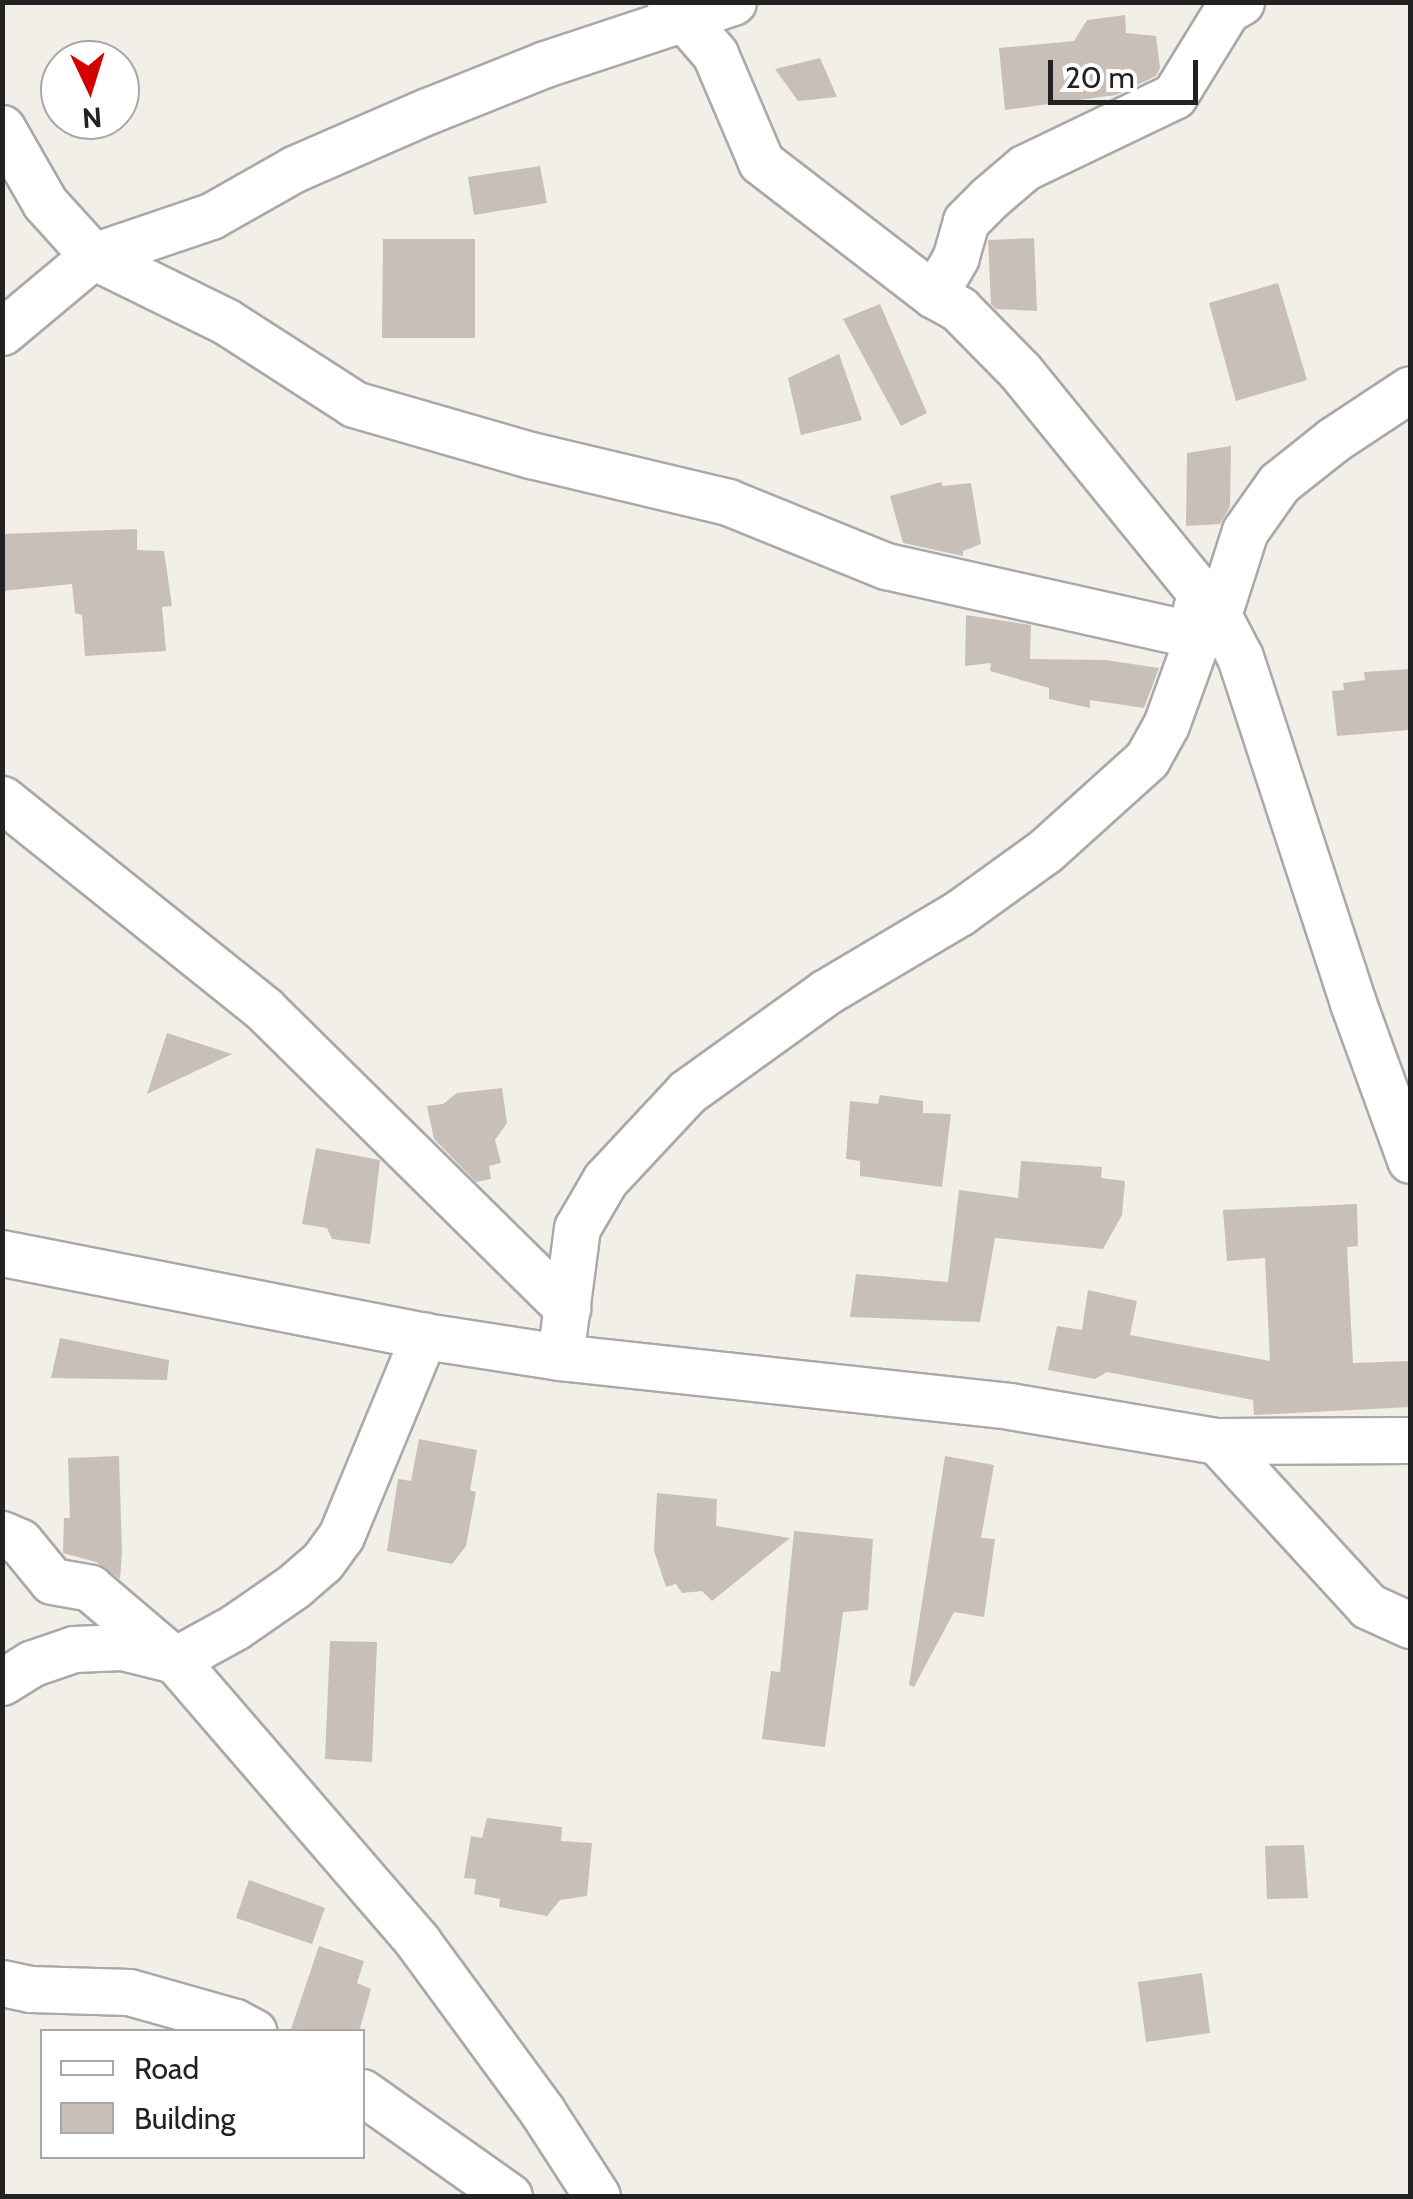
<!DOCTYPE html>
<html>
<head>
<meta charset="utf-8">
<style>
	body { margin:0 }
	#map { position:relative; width:1413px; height:2199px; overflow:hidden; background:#f2efe9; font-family:Cabin,sans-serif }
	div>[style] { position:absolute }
	.building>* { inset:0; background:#c7bfb8 }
	.roads { filter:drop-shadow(2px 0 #a9a9a9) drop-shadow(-2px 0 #a9a9a9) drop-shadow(0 2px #a9a9a9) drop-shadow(0 -2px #a9a9a9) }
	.minor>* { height:45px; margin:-22.5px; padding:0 22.5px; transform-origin:22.5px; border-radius:22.5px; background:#fff }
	span { translate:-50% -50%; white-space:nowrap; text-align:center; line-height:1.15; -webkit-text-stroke:8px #fff; paint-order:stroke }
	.frame { position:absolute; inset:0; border:5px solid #222; pointer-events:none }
	.legend { position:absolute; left:40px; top:2029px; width:325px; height:130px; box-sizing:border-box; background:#fff; border:2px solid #a7a7a7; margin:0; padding:12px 18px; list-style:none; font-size:30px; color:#222 }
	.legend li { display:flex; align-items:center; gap:20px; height:50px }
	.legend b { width:50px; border:2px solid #a7a7a7 }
	.north { position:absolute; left:40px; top:40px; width:100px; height:100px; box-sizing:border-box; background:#fff; border:2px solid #a7a7a7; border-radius:50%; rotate:176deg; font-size:28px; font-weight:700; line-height:40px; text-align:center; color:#222 }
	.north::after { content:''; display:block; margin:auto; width:35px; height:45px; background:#d40000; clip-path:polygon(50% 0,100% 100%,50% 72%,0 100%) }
	.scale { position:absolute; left:1048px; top:60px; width:150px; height:45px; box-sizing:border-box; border:5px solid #222; border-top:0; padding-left:12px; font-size:30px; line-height:35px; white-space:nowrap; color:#222; -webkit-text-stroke:8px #fff; paint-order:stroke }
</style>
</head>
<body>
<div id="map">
	<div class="building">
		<div style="clip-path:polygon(1125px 15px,1126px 33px,1156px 36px,1160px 68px,1156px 76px,1116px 95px,1005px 110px,999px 48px,1074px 41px,1087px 20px)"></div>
		<div style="clip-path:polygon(820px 58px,837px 97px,798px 101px,775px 69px)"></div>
		<div style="clip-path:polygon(540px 166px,547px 203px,474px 215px,468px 177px)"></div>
		<div style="clip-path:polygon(1034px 238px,1037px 311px,996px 309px,991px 304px,988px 240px)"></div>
		<div style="clip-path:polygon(383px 239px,475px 239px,475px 338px,382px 338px)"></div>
		<div style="clip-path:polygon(1278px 283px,1307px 380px,1236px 401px,1209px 303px)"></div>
		<div style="clip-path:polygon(880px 304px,927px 413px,901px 426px,843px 319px)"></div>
		<div style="clip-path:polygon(839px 354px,862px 420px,801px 435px,788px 378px)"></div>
		<div style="clip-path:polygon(1231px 446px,1230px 507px,1220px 524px,1186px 526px,1187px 453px)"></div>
		<div style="clip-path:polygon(941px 482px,943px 486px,971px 483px,981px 544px,963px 551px,963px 556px,903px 543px,890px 496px)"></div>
		<div style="clip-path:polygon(137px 529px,137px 550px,164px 551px,172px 606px,162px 607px,166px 651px,85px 656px,82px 615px,75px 613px,72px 584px,2px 591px,2px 534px)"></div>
		<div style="clip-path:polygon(966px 615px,1031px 625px,1030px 659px,1025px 659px,1105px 660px,1159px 668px,1144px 708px,1090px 700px,1090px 708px,1049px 699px,1049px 688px,990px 671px,991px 663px,965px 666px)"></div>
		<div style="clip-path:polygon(1410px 669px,1410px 730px,1337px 736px,1332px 691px,1344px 690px,1343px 683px,1365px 680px,1364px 672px)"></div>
		<div style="clip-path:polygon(167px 1033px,232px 1054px,147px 1094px)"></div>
		<div style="clip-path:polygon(502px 1088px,507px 1123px,495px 1140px,501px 1163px,489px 1166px,491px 1179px,476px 1182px,434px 1139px,427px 1106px,443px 1104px,457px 1093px)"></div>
		<div style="clip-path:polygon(880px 1095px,923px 1101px,923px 1113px,951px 1114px,942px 1187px,860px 1176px,860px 1161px,846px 1159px,850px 1101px,878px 1104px)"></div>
		<div style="clip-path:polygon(316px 1148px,380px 1160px,370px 1244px,332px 1239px,327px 1228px,302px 1224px)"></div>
		<div style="clip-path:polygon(1021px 1161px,1102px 1167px,1101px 1178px,1125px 1181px,1122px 1215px,1103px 1249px,995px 1238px,980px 1322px,850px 1317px,856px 1274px,948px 1282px,959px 1190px,1018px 1198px)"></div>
		<div style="clip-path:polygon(1357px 1204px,1358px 1246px,1347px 1247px,1353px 1363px,1410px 1361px,1410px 1407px,1254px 1415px,1253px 1400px,1107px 1372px,1095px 1379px,1048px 1370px,1057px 1326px,1082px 1330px,1088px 1290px,1137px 1301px,1130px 1335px,1270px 1361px,1265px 1258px,1227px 1261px,1223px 1210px)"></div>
		<div style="clip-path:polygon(60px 1338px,169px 1360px,167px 1380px,51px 1378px)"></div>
		<div style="clip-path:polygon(419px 1439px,477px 1450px,470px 1490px,476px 1492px,466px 1546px,452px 1564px,387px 1551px,398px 1479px,411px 1481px)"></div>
		<div style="clip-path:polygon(119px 1456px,122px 1553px,120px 1579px,96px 1562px,63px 1553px,64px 1518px,70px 1518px,68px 1458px)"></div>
		<div style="clip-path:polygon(945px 1456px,994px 1465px,981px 1538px,995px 1539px,984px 1617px,954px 1612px,914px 1687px,909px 1685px)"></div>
		<div style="clip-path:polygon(657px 1493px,717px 1499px,716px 1526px,790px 1538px,712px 1601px,702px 1591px,682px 1593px,676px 1584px,666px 1587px,654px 1551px)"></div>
		<div style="clip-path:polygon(794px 1531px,873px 1539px,868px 1610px,843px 1612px,825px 1747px,762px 1739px,771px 1671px,780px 1672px)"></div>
		<div style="clip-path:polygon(330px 1641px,377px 1642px,372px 1762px,325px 1759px)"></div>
		<div style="clip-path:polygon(487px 1818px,562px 1827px,561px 1841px,592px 1843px,587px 1896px,560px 1900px,547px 1916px,499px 1907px,500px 1899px,474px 1894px,476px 1879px,464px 1878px,471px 1836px,482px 1838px)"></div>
		<div style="clip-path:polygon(1304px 1845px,1308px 1898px,1267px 1899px,1265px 1846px)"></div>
		<div style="clip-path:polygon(249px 1880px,325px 1908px,312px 1944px,236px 1918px)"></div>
		<div style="clip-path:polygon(319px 1946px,364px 1961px,357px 1983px,371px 1989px,359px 2032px,290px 2032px)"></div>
		<div style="clip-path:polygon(1202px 1973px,1210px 2033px,1146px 2042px,1138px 1982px)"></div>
	</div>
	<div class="roads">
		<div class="minor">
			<div style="left:670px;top:2px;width:69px;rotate:49.1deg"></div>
			<div style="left:715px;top:54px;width:117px;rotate:66.9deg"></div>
			<div style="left:761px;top:162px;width:218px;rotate:37.6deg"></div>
			<div style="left:1241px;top:2px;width:16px;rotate:150deg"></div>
			<div style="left:1227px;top:10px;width:101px;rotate:121.6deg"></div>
			<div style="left:1174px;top:96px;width:166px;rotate:154.4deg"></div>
			<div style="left:1024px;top:168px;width:46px;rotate:139.4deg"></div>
			<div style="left:989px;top:198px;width:33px;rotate:135deg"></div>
			<div style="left:966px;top:221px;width:37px;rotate:106deg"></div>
			<div style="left:956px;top:257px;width:44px;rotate:120.1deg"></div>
			<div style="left:934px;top:295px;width:29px;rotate:29deg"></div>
			<div style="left:959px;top:309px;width:87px;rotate:45.5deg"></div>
			<div style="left:1020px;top:371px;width:314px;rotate:50.9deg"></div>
			<div style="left:1218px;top:615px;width:47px;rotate:62.4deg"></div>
			<div style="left:1240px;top:657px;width:364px;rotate:71.9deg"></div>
			<div style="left:1353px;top:1003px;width:167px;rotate:70deg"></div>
			<div style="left:2px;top:128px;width:86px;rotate:60.2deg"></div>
			<div style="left:45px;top:203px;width:72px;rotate:47.8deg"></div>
			<div style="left:93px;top:256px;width:149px;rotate:26.2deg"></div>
			<div style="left:227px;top:322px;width:151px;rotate:32.8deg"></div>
			<div style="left:354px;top:404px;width:184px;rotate:16.1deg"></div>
			<div style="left:531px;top:455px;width:203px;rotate:13.4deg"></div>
			<div style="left:728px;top:502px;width:170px;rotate:22.1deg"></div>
			<div style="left:886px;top:566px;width:320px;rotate:12.6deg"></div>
			<div style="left:2px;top:332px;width:119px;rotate:-39.9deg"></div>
			<div style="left:93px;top:256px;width:125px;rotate:-18.7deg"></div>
			<div style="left:211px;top:216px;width:95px;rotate:-29.5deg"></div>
			<div style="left:294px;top:169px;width:148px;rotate:-23.5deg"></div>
			<div style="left:430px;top:110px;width:124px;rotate:-21.8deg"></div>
			<div style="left:545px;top:64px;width:198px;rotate:-18.3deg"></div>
			<div style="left:1218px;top:615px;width:88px;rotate:-72.2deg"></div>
			<div style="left:1245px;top:531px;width:59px;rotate:-54.7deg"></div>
			<div style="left:1279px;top:483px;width:69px;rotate:-38.5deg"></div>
			<div style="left:1333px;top:440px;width:92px;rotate:-33.5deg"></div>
			<div style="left:2px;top:799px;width:336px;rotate:38.7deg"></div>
			<div style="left:264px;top:1009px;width:426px;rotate:44.6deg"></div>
			<div style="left:2px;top:1253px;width:430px;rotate:11.1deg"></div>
			<div style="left:424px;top:1336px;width:138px;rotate:8.8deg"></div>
			<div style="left:560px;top:1357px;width:452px;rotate:6.2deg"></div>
			<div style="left:1009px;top:1406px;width:211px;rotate:9.6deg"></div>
			<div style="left:1217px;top:1441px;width:193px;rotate:-0.3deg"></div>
			<div style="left:560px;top:1357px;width:130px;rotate:-82.5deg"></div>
			<div style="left:577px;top:1228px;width:56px;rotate:-59.7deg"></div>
			<div style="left:605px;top:1180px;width:120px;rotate:-47deg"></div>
			<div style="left:687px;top:1092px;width:171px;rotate:-35.7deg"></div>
			<div style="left:826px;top:992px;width:155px;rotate:-30.7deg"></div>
			<div style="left:959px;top:913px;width:106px;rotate:-35.8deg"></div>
			<div style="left:1045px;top:851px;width:137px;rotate:-42deg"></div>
			<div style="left:1147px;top:759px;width:39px;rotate:-61deg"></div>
			<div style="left:1166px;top:725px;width:95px;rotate:-70.2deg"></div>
			<div style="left:1198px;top:636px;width:28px;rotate:-94deg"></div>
			<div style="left:1217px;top:1441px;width:224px;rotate:47.5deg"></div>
			<div style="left:1368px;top:1606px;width:46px;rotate:24.3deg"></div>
			<div style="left:2px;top:1534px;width:20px;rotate:24deg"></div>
			<div style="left:20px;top:1542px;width:50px;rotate:50.6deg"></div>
			<div style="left:52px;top:1581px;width:39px;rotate:10deg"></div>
			<div style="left:90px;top:1588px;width:111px;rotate:40.3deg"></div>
			<div style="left:175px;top:1660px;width:372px;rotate:49.2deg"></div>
			<div style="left:418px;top:1942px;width:210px;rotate:53.7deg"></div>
			<div style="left:542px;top:2111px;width:101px;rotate:57.1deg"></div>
			<div style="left:2px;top:1682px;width:36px;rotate:-32deg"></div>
			<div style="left:33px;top:1663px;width:43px;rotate:-18.9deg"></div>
			<div style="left:74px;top:1649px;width:48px;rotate:-2.4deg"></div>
			<div style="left:122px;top:1647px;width:55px;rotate:13.8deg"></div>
			<div style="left:175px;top:1660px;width:68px;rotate:-28.8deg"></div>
			<div style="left:235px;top:1627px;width:72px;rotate:-34.8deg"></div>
			<div style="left:294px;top:1586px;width:37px;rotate:-41deg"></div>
			<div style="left:322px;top:1562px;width:32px;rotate:-54deg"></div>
			<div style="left:341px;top:1536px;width:217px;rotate:-67.5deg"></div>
			<div style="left:2px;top:1983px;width:29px;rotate:12deg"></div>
			<div style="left:30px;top:1989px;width:99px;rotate:1.7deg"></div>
			<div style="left:129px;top:1992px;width:110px;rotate:15.8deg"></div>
			<div style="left:235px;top:2022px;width:21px;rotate:28deg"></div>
			<div style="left:362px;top:2092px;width:180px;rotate:35.3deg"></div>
		</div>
	</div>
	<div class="frame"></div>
	<ul class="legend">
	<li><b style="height:12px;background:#fff"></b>Road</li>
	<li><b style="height:28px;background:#c7bfb8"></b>Building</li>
	</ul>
	<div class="north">N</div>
	<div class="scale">20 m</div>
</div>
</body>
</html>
